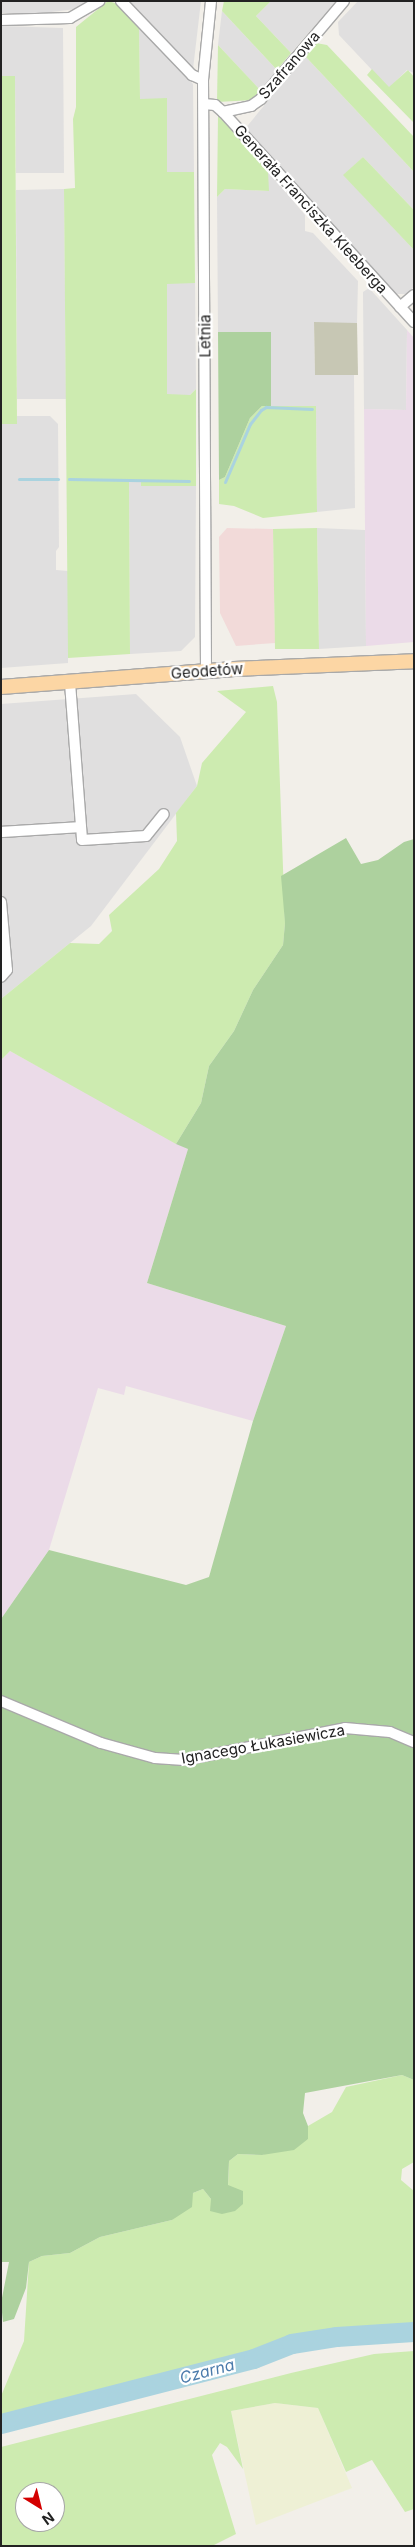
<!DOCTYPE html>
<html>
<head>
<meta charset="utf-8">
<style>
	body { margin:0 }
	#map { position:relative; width:415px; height:2547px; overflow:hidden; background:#f2efe9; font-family:Inter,sans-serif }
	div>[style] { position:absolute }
	.residential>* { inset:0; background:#e0dfdf }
	.commercial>* { inset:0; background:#f2dad9 }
	.industrial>* { inset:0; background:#ebdbe8 }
	.construction>* { inset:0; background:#c7c7b4 }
	.farmland>* { inset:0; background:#eef0d5 }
	.grass>* { inset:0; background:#cdebb0 }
	.forest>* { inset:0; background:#add19e }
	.stream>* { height:3px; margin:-1.5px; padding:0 1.5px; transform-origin:1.5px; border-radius:1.5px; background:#aad3df }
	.river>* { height:20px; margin:-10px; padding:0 10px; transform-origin:10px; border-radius:10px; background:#aad3df }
	.roads { filter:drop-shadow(1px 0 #a9a9a9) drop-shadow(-1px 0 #a9a9a9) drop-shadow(0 1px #a9a9a9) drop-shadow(0 -1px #a9a9a9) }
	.minor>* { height:10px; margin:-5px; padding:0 5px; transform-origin:5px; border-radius:5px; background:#fff }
	.major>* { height:14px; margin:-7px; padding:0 7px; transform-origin:7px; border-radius:7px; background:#fcd6a4 }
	span { translate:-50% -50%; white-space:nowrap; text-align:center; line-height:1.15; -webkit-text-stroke:4.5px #fff; paint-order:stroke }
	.street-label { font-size:15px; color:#222 }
	.water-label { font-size:16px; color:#4a7aab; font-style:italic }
	.frame { position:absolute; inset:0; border:2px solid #222; pointer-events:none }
	.north { position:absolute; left:15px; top:2482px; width:50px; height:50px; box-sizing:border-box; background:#fff; border:1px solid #a7a7a7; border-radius:50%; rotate:144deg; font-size:14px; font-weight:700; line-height:20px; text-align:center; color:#222 }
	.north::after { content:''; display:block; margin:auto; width:18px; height:22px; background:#d40000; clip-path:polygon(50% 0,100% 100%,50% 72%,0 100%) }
</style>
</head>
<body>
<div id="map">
	<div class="residential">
		<div style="clip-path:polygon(1px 1px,87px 1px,76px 9px,35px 14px,1px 13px)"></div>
		<div style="clip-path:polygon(130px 1px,201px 1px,193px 69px,132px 5px)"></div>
		<div style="clip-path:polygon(271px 1px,336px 1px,291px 53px,256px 16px)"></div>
		<div style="clip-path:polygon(358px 1px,414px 1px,414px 73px,407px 70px,389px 88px,339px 35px,338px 22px)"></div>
		<div style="clip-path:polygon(222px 11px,278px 71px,260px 90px,218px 45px)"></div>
		<div style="clip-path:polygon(139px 25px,193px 84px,194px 172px,167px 173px,167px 99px,140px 99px)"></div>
		<div style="clip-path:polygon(1px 26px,63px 28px,64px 173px,16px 173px,15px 76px,1px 76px)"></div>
		<div style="clip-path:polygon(305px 56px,414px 172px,414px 210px,363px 157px,344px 175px,414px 250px,414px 287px,406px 294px,395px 294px,244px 130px)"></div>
		<div style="clip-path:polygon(268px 171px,305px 215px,305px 231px,313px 233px,358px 281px,357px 323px,314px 323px,315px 375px,354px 375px,355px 508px,317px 512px,316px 407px,271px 406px,270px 332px,218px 332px,217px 197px,225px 189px,268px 191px)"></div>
		<div style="clip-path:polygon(64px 189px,66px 399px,17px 399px,16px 190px)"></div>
		<div style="clip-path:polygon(167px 283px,195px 283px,196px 389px,190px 395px,167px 395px)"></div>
		<div style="clip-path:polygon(369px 288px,407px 330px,406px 410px,364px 409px,363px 292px)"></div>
		<div style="clip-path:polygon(17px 416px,50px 416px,58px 424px,59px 547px,56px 551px,56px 570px,68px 571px,68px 663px,1px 668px,1px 424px,17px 424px)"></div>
		<div style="clip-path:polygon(129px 482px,141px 482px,141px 486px,196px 486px,195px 637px,181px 651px,130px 654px)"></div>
		<div style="clip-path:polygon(317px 528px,365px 530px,366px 646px,319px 649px)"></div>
		<div style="clip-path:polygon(136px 694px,180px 737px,197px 786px,91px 926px,1px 999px,1px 704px)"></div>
	</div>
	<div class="commercial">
		<div style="clip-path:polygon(227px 528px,273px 529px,275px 643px,236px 646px,220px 613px,219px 537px)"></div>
	</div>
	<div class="industrial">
		<div style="clip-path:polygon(407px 330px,414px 338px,414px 642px,366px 646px,364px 409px,406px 410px)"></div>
		<div style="clip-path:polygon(10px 1051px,188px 1149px,147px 1283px,286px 1326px,253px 1421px,126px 1386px,124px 1395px,98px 1388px,49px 1550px,1px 1619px,1px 1060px)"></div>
	</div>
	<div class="construction">
		<div style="clip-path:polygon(314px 322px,357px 323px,358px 375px,315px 375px)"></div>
	</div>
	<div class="farmland">
		<div style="clip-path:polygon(275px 2403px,318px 2408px,352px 2488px,256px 2525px,231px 2411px)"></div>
	</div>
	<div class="grass">
		<div style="clip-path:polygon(108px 1px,118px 4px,139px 25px,140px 99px,167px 98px,167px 172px,194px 172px,195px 283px,167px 284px,167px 394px,190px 395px,196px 389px,196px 486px,141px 486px,141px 482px,129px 482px,130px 654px,68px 658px,64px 189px,75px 188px,73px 119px,76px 107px,76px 27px)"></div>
		<div style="clip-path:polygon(224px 1px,271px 1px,256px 16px,291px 53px,277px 70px,222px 11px)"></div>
		<div style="clip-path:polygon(316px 43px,327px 45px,414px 137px,414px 172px,305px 56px)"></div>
		<div style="clip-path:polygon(218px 45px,262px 92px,254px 100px,217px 102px)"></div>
		<div style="clip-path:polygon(372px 69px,389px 87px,408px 70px,414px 77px,414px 123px,367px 75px)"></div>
		<div style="clip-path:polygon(1px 76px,15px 76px,17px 424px,1px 424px)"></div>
		<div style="clip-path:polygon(218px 115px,268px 171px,269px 191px,225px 189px,217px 197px)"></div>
		<div style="clip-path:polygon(363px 157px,414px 210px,414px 250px,343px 175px)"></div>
		<div style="clip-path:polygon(262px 406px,316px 406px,317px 512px,263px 518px,234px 506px,219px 504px,219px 480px,225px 477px,250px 418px)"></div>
		<div style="clip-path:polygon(317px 528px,319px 649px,275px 649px,273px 529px)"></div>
		<div style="clip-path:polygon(273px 686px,277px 702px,285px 923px,283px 945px,253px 990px,234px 1031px,209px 1066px,201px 1103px,176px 1144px,10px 1051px,1px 1060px,1px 999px,70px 943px,99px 944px,112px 931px,109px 915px,159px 869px,177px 841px,176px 813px,197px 786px,202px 763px,246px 712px,217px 691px)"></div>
		<div style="clip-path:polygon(402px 2075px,414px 2080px,414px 2162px,402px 2169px,401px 2180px,414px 2191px,414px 2326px,290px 2341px,252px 2356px,1px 2420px,1px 2396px,24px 2341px,29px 2262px,42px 2256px,70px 2253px,100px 2237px,172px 2220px,193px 2193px,203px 2189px,211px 2199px,228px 2186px,229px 2161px,238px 2154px,262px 2155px,308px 2139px,308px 2126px,332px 2112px,346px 2087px)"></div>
		<div style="clip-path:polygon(evenodd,414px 2351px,414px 2509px,405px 2512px,372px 2460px,346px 2472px,318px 2408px,275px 2403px,231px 2411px,243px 2469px,227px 2447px,220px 2443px,212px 2455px,236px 2534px,212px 2546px,1px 2546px,1px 2447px,291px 2373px,374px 2354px,414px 2351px,25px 2492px,55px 2492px,55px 2522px,25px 2522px,25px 2492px)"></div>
	</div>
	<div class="forest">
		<div style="clip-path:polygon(218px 332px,271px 332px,271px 406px,262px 406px,250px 418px,225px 477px,219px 480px)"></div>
		<div style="clip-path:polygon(346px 838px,361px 864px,378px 860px,404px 842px,414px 839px,414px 2080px,402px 2075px,305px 2093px,303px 2113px,308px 2126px,308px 2139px,294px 2150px,262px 2155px,238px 2154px,229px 2161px,228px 2185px,243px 2191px,243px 2204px,235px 2211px,222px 2214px,210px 2211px,211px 2199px,203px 2189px,193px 2193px,192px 2207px,172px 2220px,100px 2237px,70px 2253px,42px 2256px,29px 2262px,26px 2288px,14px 2319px,3px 2322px,1px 2303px,9px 2262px,1px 2262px,1px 1619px,49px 1550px,186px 1585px,209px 1577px,253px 1421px,286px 1326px,147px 1283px,188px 1149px,176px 1144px,201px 1103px,209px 1066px,234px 1031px,253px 990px,283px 945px,285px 923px,281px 876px)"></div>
	</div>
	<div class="stream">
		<div style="left:19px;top:479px;width:39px"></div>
		<div style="left:69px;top:479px;width:120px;rotate:1deg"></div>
		<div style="left:225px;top:482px;width:63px;rotate:-66.7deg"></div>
		<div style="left:250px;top:424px;width:18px;rotate:-52deg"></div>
		<div style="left:261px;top:410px;width:6px;rotate:-31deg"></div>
		<div style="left:266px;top:407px;width:46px;rotate:2.5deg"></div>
	</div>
	<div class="river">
		<div style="left:1px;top:2424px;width:261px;rotate:-14.4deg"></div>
		<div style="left:254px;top:2359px;width:41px;rotate:-21.5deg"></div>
		<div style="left:292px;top:2344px;width:46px;rotate:-8.8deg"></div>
		<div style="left:337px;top:2337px;width:77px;rotate:-3.7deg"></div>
	</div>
	<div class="roads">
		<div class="minor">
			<div style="left:121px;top:1px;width:103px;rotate:46.2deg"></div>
			<div style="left:192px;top:75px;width:12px;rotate:24deg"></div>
			<div style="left:1px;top:20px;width:69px;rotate:-1.7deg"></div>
			<div style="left:70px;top:18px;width:34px;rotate:-30deg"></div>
			<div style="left:204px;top:104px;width:11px;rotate:5deg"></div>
			<div style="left:215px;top:105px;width:11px;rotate:41deg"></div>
			<div style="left:223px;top:112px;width:284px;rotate:47.7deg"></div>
			<div style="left:223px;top:112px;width:29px;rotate:-12deg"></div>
			<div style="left:251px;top:106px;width:12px;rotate:-35deg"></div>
			<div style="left:261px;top:99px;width:128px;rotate:-49.7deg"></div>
			<div style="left:400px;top:307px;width:18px;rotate:-41deg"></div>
			<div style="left:206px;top:671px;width:591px;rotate:-90.29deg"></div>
			<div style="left:203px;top:80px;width:79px;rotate:-84.2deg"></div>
			<div style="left:70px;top:683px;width:157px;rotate:85.6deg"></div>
			<div style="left:82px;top:840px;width:64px;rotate:-3.6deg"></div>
			<div style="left:146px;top:836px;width:28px;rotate:-51deg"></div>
			<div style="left:1px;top:832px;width:80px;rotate:-3.6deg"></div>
			<div style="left:1px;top:902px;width:68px;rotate:85deg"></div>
			<div style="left:7px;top:970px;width:9px;rotate:131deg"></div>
			<div style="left:1px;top:1701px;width:108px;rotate:22.8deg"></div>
			<div style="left:101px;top:1743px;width:56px;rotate:15.5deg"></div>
			<div style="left:155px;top:1758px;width:29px;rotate:4deg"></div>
			<div style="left:184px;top:1760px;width:164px;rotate:-11.2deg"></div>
			<div style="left:345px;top:1728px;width:45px;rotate:5.1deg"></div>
			<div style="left:390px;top:1732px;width:26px;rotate:23deg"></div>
		</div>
		<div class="major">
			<div style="left:1px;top:687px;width:234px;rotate:-4.4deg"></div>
			<div style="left:234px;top:669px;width:180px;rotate:-2.5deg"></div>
		</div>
	</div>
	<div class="street-label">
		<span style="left:289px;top:65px;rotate:-49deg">Szafranowa</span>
		<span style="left:311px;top:209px;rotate:48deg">Generała Franciszka Kleeberga</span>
		<span style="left:205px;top:336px;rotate:-90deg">Letnia</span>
		<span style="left:207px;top:671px;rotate:-4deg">Geodetów</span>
		<span style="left:263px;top:1744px;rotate:-10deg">Ignacego Łukasiewicza</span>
	</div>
	<div class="water-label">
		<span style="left:207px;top:2371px;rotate:-15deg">Czarna</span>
	</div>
	<div class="frame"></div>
	<div class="north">N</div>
</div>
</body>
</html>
